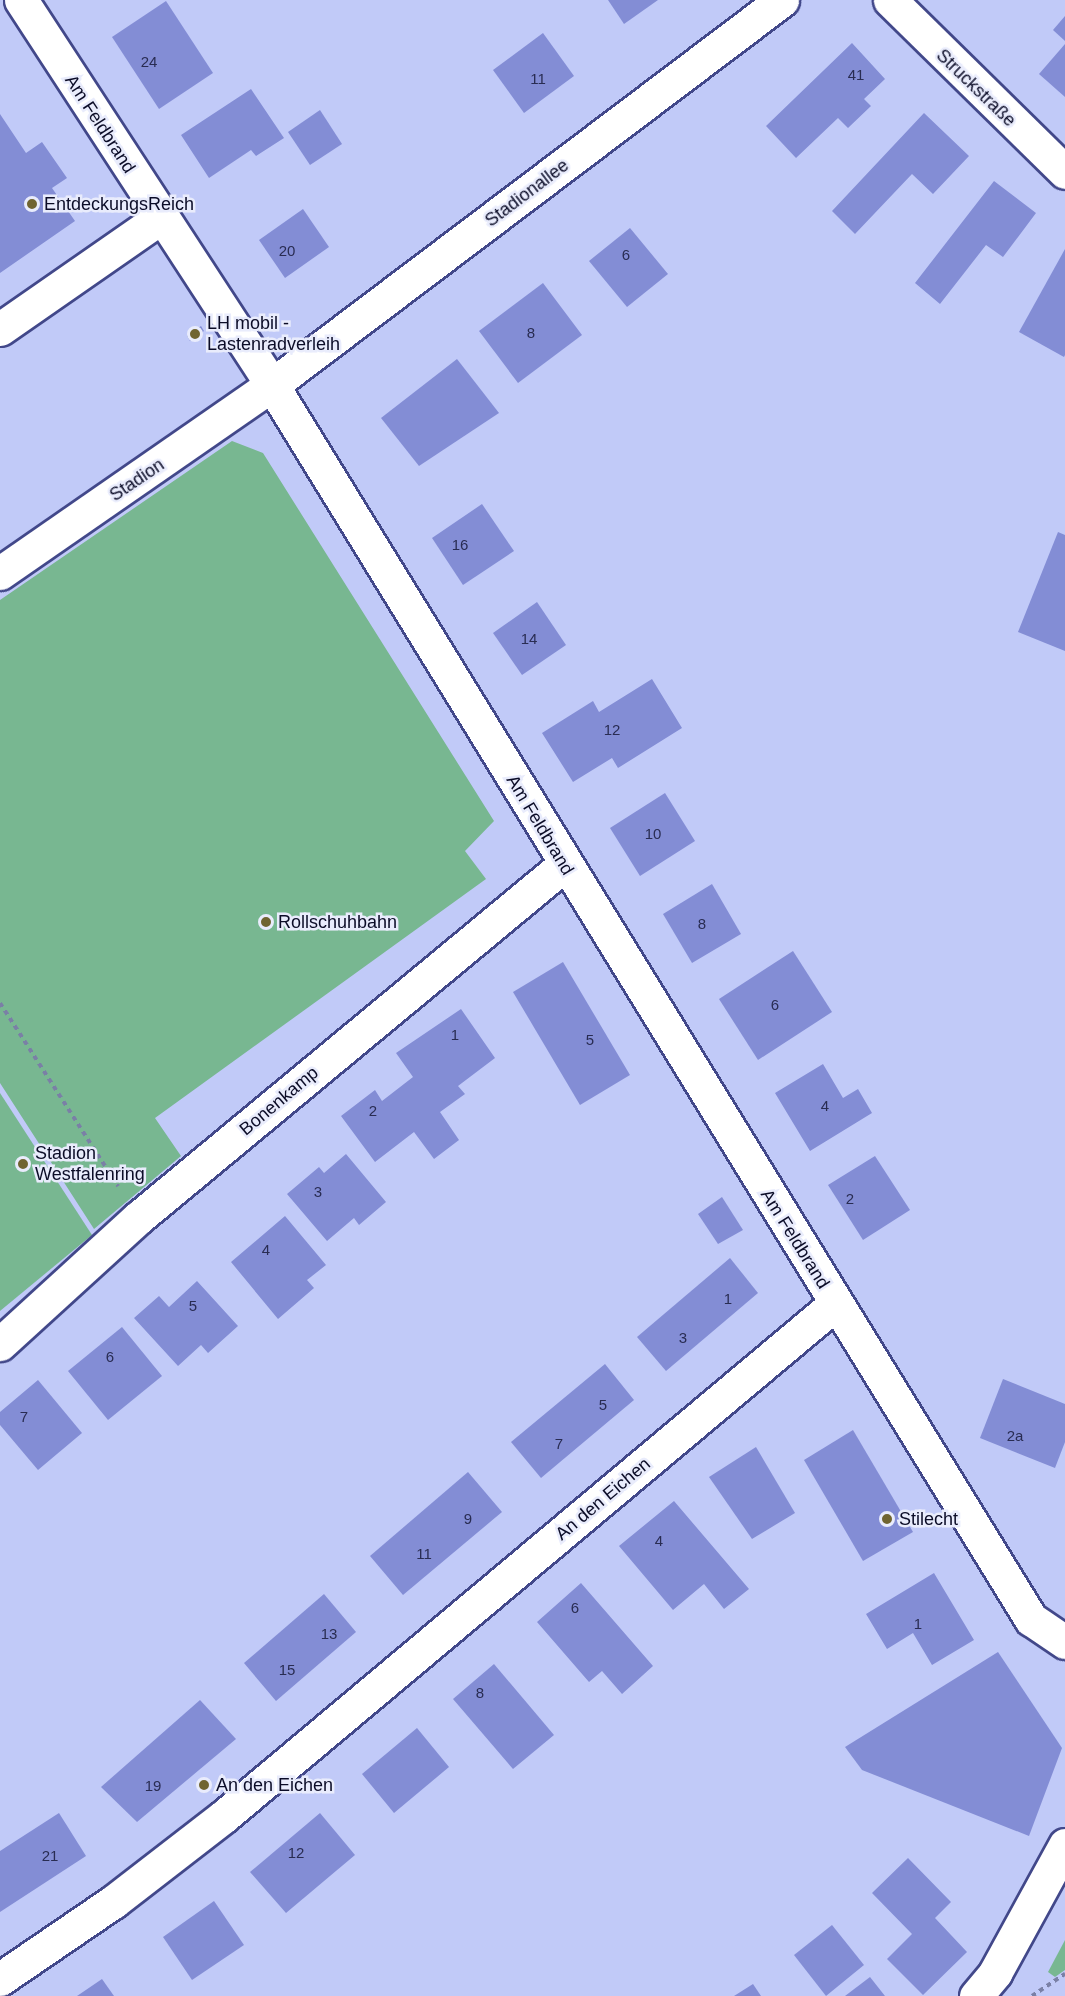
<!DOCTYPE html>
<html>
<head>
<meta charset="utf-8">
<style>
	body { margin:0 }
	#map { position:relative; width:1065px; height:1996px; overflow:hidden; background:#c1caf8; font-family:Arial,sans-serif }
	div>[style] { position:absolute }
	.green>* { inset:0; background:#78b791 }
	.building>* { inset:0; background:#838dd5 }
	.path>* { height:4px; margin-top:-2px; transform-origin:0; background:repeating-linear-gradient(90deg,#7a80a6 0 4.5px,transparent 0 9px) }
	.roads { filter:drop-shadow(2px 0 #42488a) drop-shadow(-2px 0 #42488a) drop-shadow(0 2px #42488a) drop-shadow(0 -2px #42488a) }
	.minor>* { height:33px; margin:-16.5px; padding:0 16.5px; transform-origin:16.5px; border-radius:16.5px; background:#fff }
	.major>* { height:33px; margin:-16.5px; padding:0 16.5px; transform-origin:16.5px; border-radius:16.5px; background:#fff }
	.dots>* { width:16px; height:16px; translate:-50% -50%; box-sizing:border-box; border:3px solid #e9ecfc; border-radius:50% }
	span { translate:-50% -50%; white-space:nowrap; text-align:center; line-height:1.15; -webkit-text-stroke:5px #e9ecfc; paint-order:stroke }
	.number-label { font-size:15px; color:#292c52 }
	.number-label span { -webkit-text-stroke-width:0 }
	.street-label { font-size:18px; color:#0b0c27 }
	.poi-label { font-size:18px; color:#0b0c27 }
	.left { translate:0 -50%; text-align:left }
</style>
</head>
<body>
<div id="map">
	<div class="green">
		<div style="clip-path:polygon(232px 441px,263px 453px,494px 821px,465px 851px,486px 879px,155px 1118px,181px 1156px,94px 1229px,0 1083px,0 600px)"></div>
		<div style="clip-path:polygon(0 1093px,92px 1235px,0 1311px)"></div>
		<div style="clip-path:polygon(1065px 1940px,1065px 1970px,1055px 1977px,1048px 1972px)"></div>
	</div>
	<div class="building">
		<div style="clip-path:polygon(608px 0,658px 0,624px 24px)"></div>
		<div style="clip-path:polygon(166px 1px,213px 73px,159px 109px,112px 37px)"></div>
		<div style="clip-path:polygon(1065px 16px,1065px 41px,1053px 30px)"></div>
		<div style="clip-path:polygon(543px 33px,574px 76px,524px 113px,493px 70px)"></div>
		<div style="clip-path:polygon(852px 43px,885px 79px,864px 99px,871px 106px,848px 128px,838px 118px,796px 158px,766px 126px)"></div>
		<div style="clip-path:polygon(1065px 44px,1065px 97px,1039px 74px)"></div>
		<div style="clip-path:polygon(251px 89px,284px 138px,256px 156px,251px 150px,209px 178px,181px 135px)"></div>
		<div style="clip-path:polygon(320px 110px,342px 144px,310px 165px,288px 132px)"></div>
		<div style="clip-path:polygon(924px 113px,969px 156px,933px 194px,912px 174px,855px 234px,832px 211px)"></div>
		<div style="clip-path:polygon(0 114px,26px 153px,42px 142px,67px 178px,52px 188px,75px 221px,0 273px)"></div>
		<div style="clip-path:polygon(994px 181px,1036px 213px,1003px 257px,986px 245px,940px 304px,915px 283px)"></div>
		<div style="clip-path:polygon(303px 209px,329px 247px,285px 278px,259px 240px)"></div>
		<div style="clip-path:polygon(630px 228px,668px 274px,627px 307px,589px 261px)"></div>
		<div style="clip-path:polygon(1065px 249px,1065px 355px,1064px 357px,1019px 332px)"></div>
		<div style="clip-path:polygon(543px 283px,582px 335px,518px 383px,479px 331px)"></div>
		<div style="clip-path:polygon(201px 326px,204px 331px,190px 341px,187px 336px)"></div>
		<div style="clip-path:polygon(457px 359px,499px 413px,419px 466px,381px 418px)"></div>
		<div style="clip-path:polygon(482px 504px,514px 551px,463px 585px,432px 538px)"></div>
		<div style="clip-path:polygon(1058px 532px,1065px 535px,1065px 651px,1018px 632px)"></div>
		<div style="clip-path:polygon(537px 602px,566px 645px,522px 675px,493px 633px)"></div>
		<div style="clip-path:polygon(652px 679px,682px 728px,618px 768px,612px 758px,573px 782px,542px 733px,593px 701px,599px 712px)"></div>
		<div style="clip-path:polygon(665px 793px,695px 841px,640px 876px,610px 828px)"></div>
		<div style="clip-path:polygon(712px 884px,741px 934px,692px 963px,663px 914px)"></div>
		<div style="clip-path:polygon(793px 951px,832px 1012px,758px 1060px,719px 999px)"></div>
		<div style="clip-path:polygon(563px 962px,630px 1075px,580px 1105px,513px 992px)"></div>
		<div style="clip-path:polygon(461px 1009px,495px 1058px,458px 1086px,465px 1094px,440px 1112px,459px 1140px,434px 1159px,414px 1132px,375px 1162px,341px 1116px,375px 1090px,382px 1101px,413px 1077px,396px 1053px)"></div>
		<div style="clip-path:polygon(823px 1064px,843px 1098px,858px 1089px,872px 1113px,810px 1151px,775px 1093px)"></div>
		<div style="clip-path:polygon(346px 1154px,386px 1202px,359px 1225px,354px 1218px,327px 1241px,287px 1194px,319px 1167px,324px 1173px)"></div>
		<div style="clip-path:polygon(875px 1156px,910px 1210px,863px 1240px,828px 1185px)"></div>
		<div style="clip-path:polygon(722px 1197px,743px 1230px,718px 1244px,698px 1214px)"></div>
		<div style="clip-path:polygon(285px 1216px,326px 1265px,307px 1280px,314px 1288px,278px 1319px,231px 1262px)"></div>
		<div style="clip-path:polygon(730px 1258px,758px 1293px,666px 1371px,637px 1337px)"></div>
		<div style="clip-path:polygon(197px 1281px,238px 1326px,208px 1353px,201px 1345px,178px 1366px,134px 1318px,159px 1296px,169px 1307px)"></div>
		<div style="clip-path:polygon(122px 1327px,162px 1376px,108px 1420px,68px 1371px)"></div>
		<div style="clip-path:polygon(605px 1364px,634px 1400px,541px 1478px,511px 1442px)"></div>
		<div style="clip-path:polygon(1003px 1379px,1065px 1404px,1065px 1442px,1055px 1468px,980px 1438px)"></div>
		<div style="clip-path:polygon(38px 1380px,82px 1433px,38px 1470px,0 1425px,0 1412px)"></div>
		<div style="clip-path:polygon(853px 1430px,913px 1532px,863px 1561px,804px 1460px)"></div>
		<div style="clip-path:polygon(756px 1447px,795px 1513px,752px 1539px,709px 1477px)"></div>
		<div style="clip-path:polygon(468px 1472px,502px 1512px,403px 1595px,370px 1556px)"></div>
		<div style="clip-path:polygon(674px 1501px,749px 1589px,724px 1609px,704px 1584px,673px 1610px,619px 1546px)"></div>
		<div style="clip-path:polygon(934px 1573px,974px 1640px,932px 1665px,913px 1633px,887px 1649px,866px 1614px)"></div>
		<div style="clip-path:polygon(581px 1583px,653px 1666px,622px 1694px,602px 1671px,589px 1682px,537px 1622px)"></div>
		<div style="clip-path:polygon(324px 1594px,356px 1632px,276px 1701px,244px 1663px)"></div>
		<div style="clip-path:polygon(998px 1652px,1062px 1748px,1029px 1836px,862px 1770px,845px 1747px)"></div>
		<div style="clip-path:polygon(494px 1664px,554px 1735px,513px 1769px,453px 1699px)"></div>
		<div style="clip-path:polygon(200px 1700px,236px 1739px,137px 1822px,101px 1787px)"></div>
		<div style="clip-path:polygon(417px 1728px,449px 1767px,394px 1813px,362px 1774px)"></div>
		<div style="clip-path:polygon(59px 1813px,86px 1856px,0 1912px,0 1851px)"></div>
		<div style="clip-path:polygon(320px 1813px,355px 1855px,286px 1913px,250px 1872px)"></div>
		<div style="clip-path:polygon(908px 1858px,951px 1902px,935px 1918px,967px 1952px,923px 1995px,887px 1959px,912px 1934px,872px 1893px)"></div>
		<div style="clip-path:polygon(214px 1901px,244px 1945px,192px 1980px,163px 1937px)"></div>
		<div style="clip-path:polygon(832px 1925px,864px 1965px,826px 1996px,794px 1955px)"></div>
		<div style="clip-path:polygon(870px 1977px,885px 1996px,845px 1996px)"></div>
		<div style="clip-path:polygon(102px 1979px,114px 1996px,77px 1996px)"></div>
		<div style="clip-path:polygon(753px 1984px,761px 1996px,734px 1996px)"></div>
	</div>
	<div class="path">
		<div style="left:0;top:1003px;width:218px;rotate:57.2deg"></div>
		<div style="left:1032px;top:1996px;width:40px;rotate:-34deg"></div>
	</div>
	<div class="roads">
		<div class="minor">
			<div style="left:21px;top:0;width:460px;rotate:56.9deg"></div>
			<div style="left:272px;top:385px;width:1449px;rotate:58.41deg"></div>
			<div style="left:1031px;top:1619px;width:41px;rotate:34.1deg"></div>
			<div style="left:890px;top:0;width:245px;rotate:44.5deg"></div>
			<div style="left:0;top:329px;width:195px;rotate:-34.8deg"></div>
			<div style="left:0;top:573px;width:331px;rotate:-34.7deg"></div>
			<div style="left:272px;top:385px;width:639px;rotate:-37.05deg"></div>
			<div style="left:0;top:1344px;width:187px;rotate:-42.4deg"></div>
			<div style="left:138px;top:1218px;width:553px;rotate:-39.65deg"></div>
			<div style="left:0;top:1979px;width:137px;rotate:-34.3deg"></div>
			<div style="left:113px;top:1902px;width:139px;rotate:-37.7deg"></div>
			<div style="left:223px;top:1817px;width:799px;rotate:-39.97deg"></div>
		</div>
		<div class="major">
			<div style="left:976px;top:1996px;width:30px;rotate:-50deg"></div>
			<div style="left:995px;top:1973px;width:146px;rotate:-61.3deg"></div>
		</div>
	</div>
	<div class="dots">
		<div style="left:32px;top:204px;background:#706431"></div>
		<div style="left:195px;top:334px;background:#706431"></div>
		<div style="left:266px;top:922px;background:#706431"></div>
		<div style="left:23px;top:1164px;background:#706431"></div>
		<div style="left:887px;top:1519px;background:#706431"></div>
		<div style="left:204px;top:1785px;background:#706431"></div>
	</div>
	<div class="number-label">
		<span style="left:149px;top:62px">24</span>
		<span style="left:856px;top:75px">41</span>
		<span style="left:538px;top:79px">11</span>
		<span style="left:287px;top:251px">20</span>
		<span style="left:626px;top:255px">6</span>
		<span style="left:531px;top:333px">8</span>
		<span style="left:460px;top:545px">16</span>
		<span style="left:529px;top:639px">14</span>
		<span style="left:612px;top:730px">12</span>
		<span style="left:653px;top:834px">10</span>
		<span style="left:702px;top:924px">8</span>
		<span style="left:775px;top:1005px">6</span>
		<span style="left:455px;top:1035px">1</span>
		<span style="left:590px;top:1040px">5</span>
		<span style="left:825px;top:1106px">4</span>
		<span style="left:373px;top:1111px">2</span>
		<span style="left:318px;top:1192px">3</span>
		<span style="left:850px;top:1199px">2</span>
		<span style="left:266px;top:1250px">4</span>
		<span style="left:728px;top:1299px">1</span>
		<span style="left:193px;top:1306px">5</span>
		<span style="left:683px;top:1338px">3</span>
		<span style="left:110px;top:1357px">6</span>
		<span style="left:603px;top:1405px">5</span>
		<span style="left:24px;top:1417px">7</span>
		<span style="left:1015px;top:1436px">2a</span>
		<span style="left:559px;top:1444px">7</span>
		<span style="left:468px;top:1519px">9</span>
		<span style="left:659px;top:1541px">4</span>
		<span style="left:424px;top:1554px">11</span>
		<span style="left:575px;top:1608px">6</span>
		<span style="left:918px;top:1624px">1</span>
		<span style="left:329px;top:1634px">13</span>
		<span style="left:287px;top:1670px">15</span>
		<span style="left:480px;top:1693px">8</span>
		<span style="left:153px;top:1786px">19</span>
		<span style="left:296px;top:1853px">12</span>
		<span style="left:50px;top:1856px">21</span>
	</div>
	<div class="street-label">
		<span style="left:976px;top:88px;rotate:44deg">Struckstraße</span>
		<span style="left:100px;top:124px;rotate:57deg">Am Feldbrand</span>
		<span style="left:527px;top:193px;rotate:-37deg">Stadionallee</span>
		<span style="left:137px;top:480px;rotate:-34deg">Stadion</span>
		<span style="left:540px;top:825px;rotate:59deg">Am Feldbrand</span>
		<span style="left:279px;top:1101px;rotate:-40deg">Bonenkamp</span>
		<span style="left:795px;top:1239px;rotate:58deg">Am Feldbrand</span>
		<span style="left:603px;top:1499px;rotate:-40deg">An den Eichen</span>
	</div>
	<div class="poi-label">
		<span class="left" style="left:44px;top:204px">EntdeckungsReich</span>
		<span class="left" style="left:207px;top:334px">LH mobil -<br>Lastenradverleih</span>
		<span class="left" style="left:278px;top:922px">Rollschuhbahn</span>
		<span class="left" style="left:35px;top:1164px">Stadion<br>Westfalenring</span>
		<span class="left" style="left:899px;top:1519px">Stilecht</span>
		<span class="left" style="left:216px;top:1785px">An den Eichen</span>
	</div>
</div>
</body>
</html>
